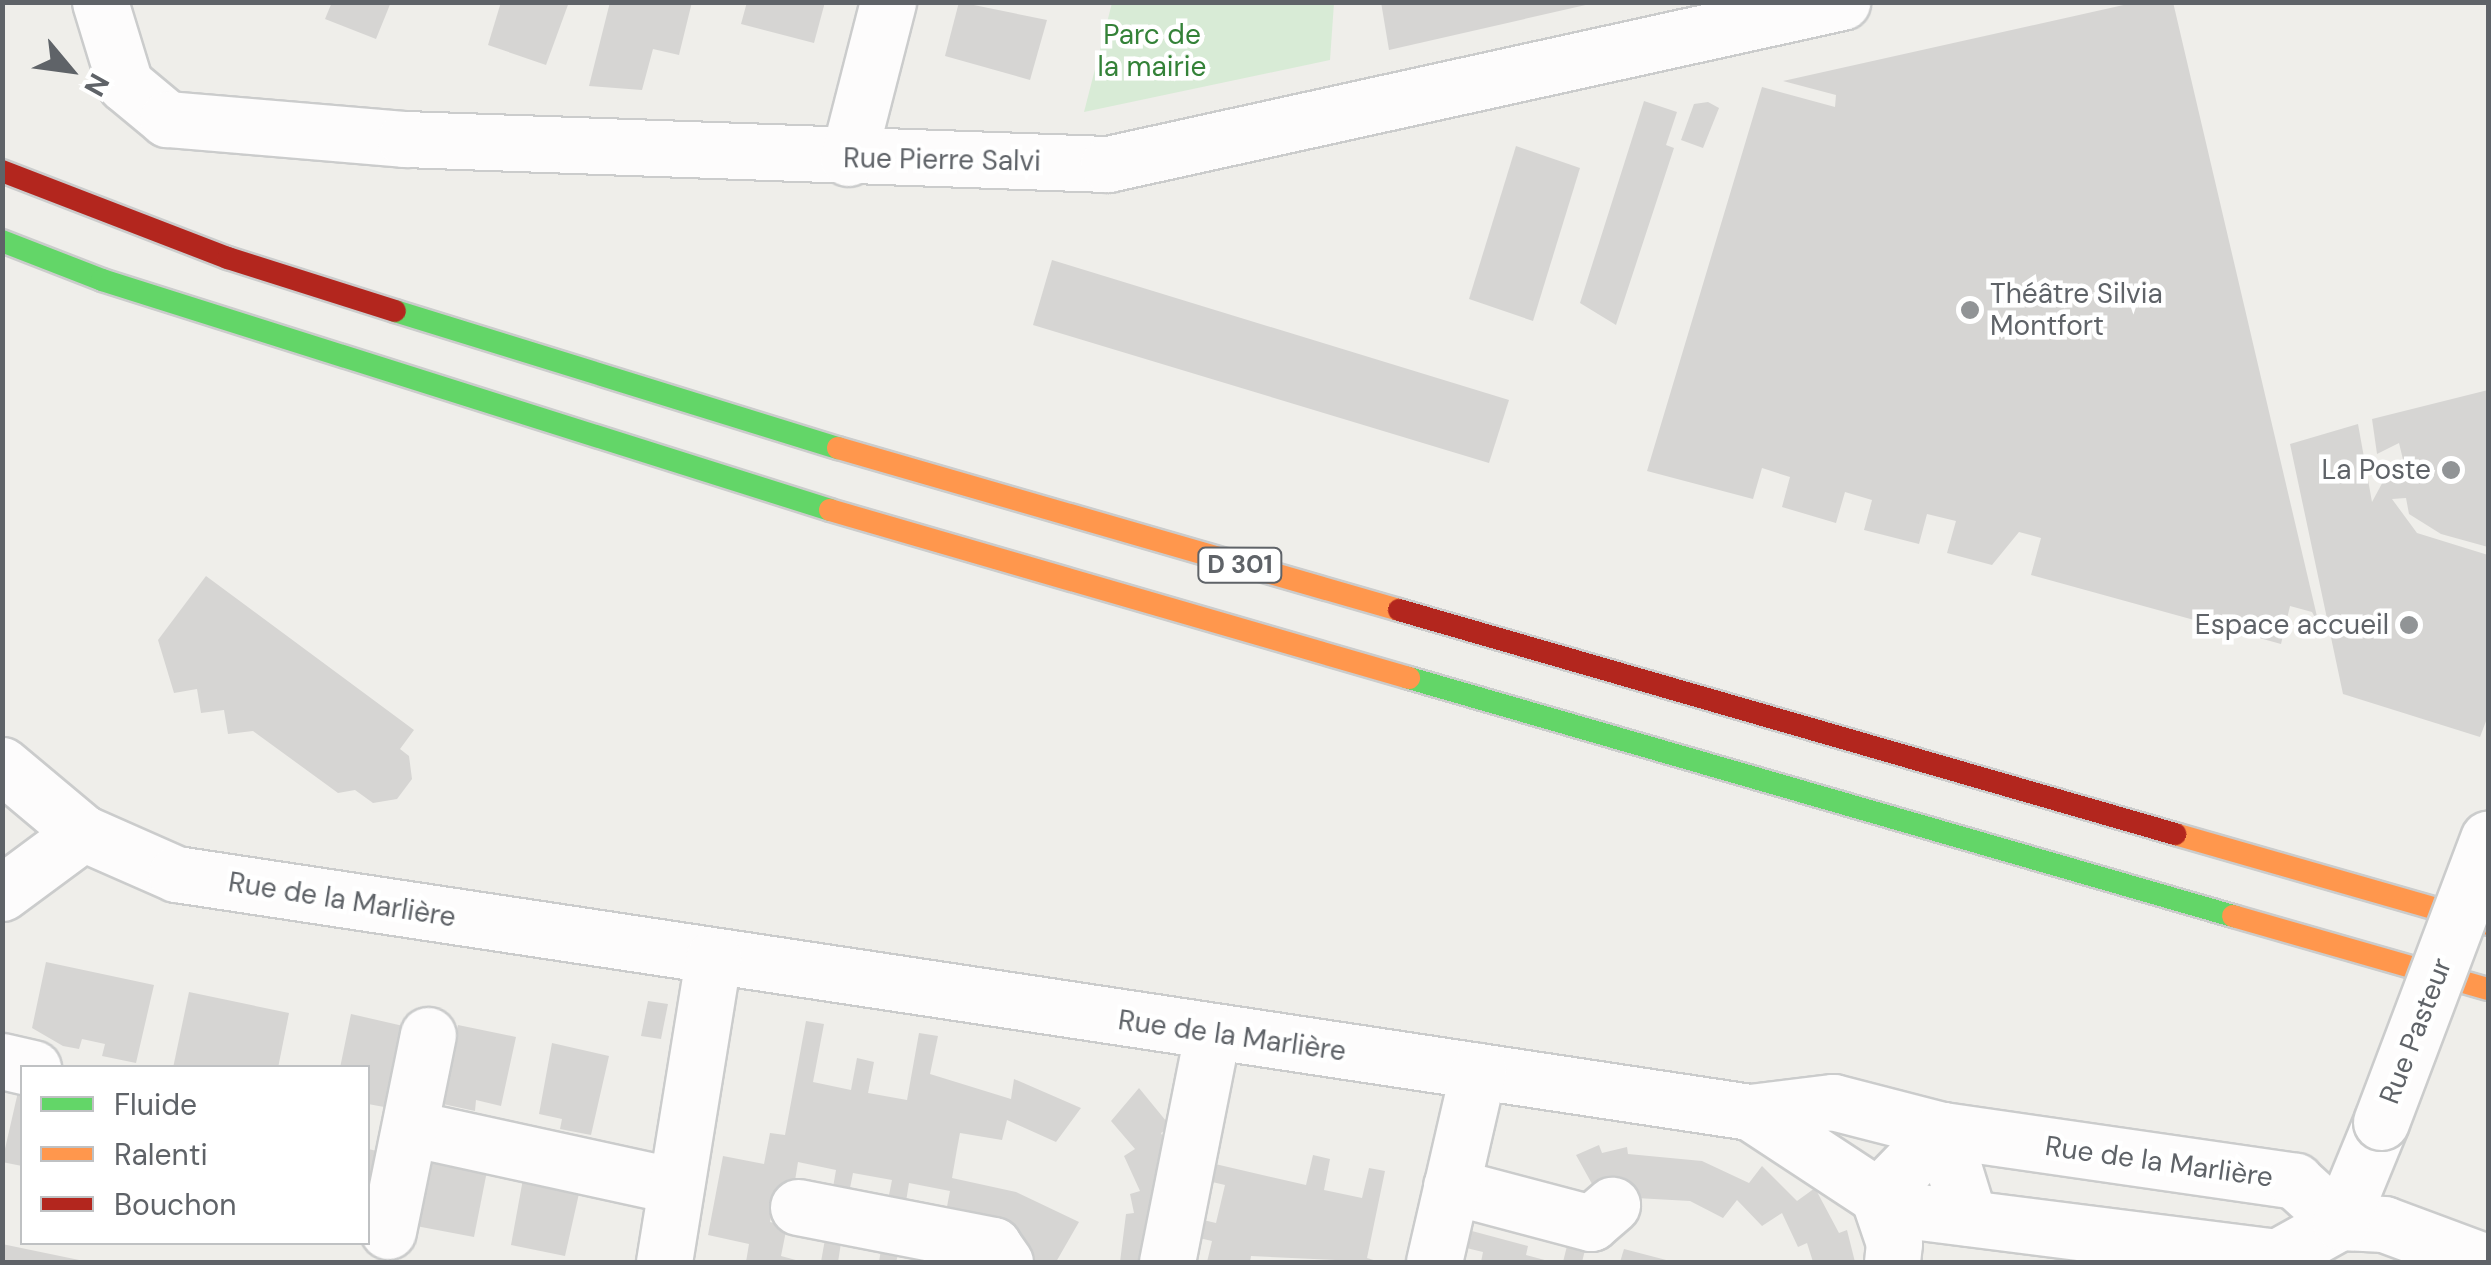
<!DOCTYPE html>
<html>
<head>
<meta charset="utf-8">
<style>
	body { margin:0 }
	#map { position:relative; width:2491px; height:1265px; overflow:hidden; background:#efeeea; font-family:"DM Sans",sans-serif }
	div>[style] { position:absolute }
	.green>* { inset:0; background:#d8ebd6 }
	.building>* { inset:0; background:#d6d5d3 }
	.roads { filter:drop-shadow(2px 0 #cbcccc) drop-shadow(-2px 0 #cbcccc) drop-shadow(0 2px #cbcccc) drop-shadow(0 -2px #cbcccc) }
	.street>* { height:55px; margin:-27.5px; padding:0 27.5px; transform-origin:27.5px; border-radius:27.5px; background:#fdfcfc }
	.fast>* { height:22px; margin:-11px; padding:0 11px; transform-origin:11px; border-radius:11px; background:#63d668 }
	.slow>* { height:22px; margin:-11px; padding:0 11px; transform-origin:11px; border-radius:11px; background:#ff974d }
	.jam>* { height:22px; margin:-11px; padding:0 11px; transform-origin:11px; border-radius:11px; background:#b3261e }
	.bridges { filter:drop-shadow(2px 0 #cbcccc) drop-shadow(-2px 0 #cbcccc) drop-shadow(0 2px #cbcccc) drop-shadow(0 -2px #cbcccc) }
	.street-bridge>* { height:55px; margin:-27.5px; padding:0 27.5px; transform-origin:27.5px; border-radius:27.5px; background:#fdfcfc }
	.dots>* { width:28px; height:28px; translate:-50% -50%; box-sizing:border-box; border:5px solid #fff; border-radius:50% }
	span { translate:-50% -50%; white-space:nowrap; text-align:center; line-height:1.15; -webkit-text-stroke:9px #fff; paint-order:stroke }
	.shield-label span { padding:2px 8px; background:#fff; border:2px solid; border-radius:8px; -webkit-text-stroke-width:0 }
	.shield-label { font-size:25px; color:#5f6368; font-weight:700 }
	.park-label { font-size:28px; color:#348238 }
	.street-label { font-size:28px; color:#5f6368 }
	.poi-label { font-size:28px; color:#5f6368 }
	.left { translate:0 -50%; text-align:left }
	.right { translate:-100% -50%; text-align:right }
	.frame { position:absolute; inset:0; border:5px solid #5f6368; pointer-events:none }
	.legend { position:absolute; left:20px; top:1065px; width:350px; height:180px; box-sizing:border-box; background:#fff; border:2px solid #bfc1c3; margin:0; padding:12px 18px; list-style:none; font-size:30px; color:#5f6368 }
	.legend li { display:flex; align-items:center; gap:20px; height:50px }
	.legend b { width:50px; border:2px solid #bfc1c3 }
	.north { position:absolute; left:20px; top:20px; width:100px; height:100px; -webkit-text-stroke:8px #fff; paint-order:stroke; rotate:119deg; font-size:28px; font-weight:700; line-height:40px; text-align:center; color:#5f6368 }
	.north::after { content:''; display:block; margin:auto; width:35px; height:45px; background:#5f6368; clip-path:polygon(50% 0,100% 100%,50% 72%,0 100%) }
</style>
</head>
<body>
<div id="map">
	<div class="green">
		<div style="clip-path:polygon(1112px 3px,1334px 3px,1330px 60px,1084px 112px)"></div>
	</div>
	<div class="building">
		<div style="clip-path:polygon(332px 2px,391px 2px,376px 39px,325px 19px)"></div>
		<div style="clip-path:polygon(501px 2px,569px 2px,546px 65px,488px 45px)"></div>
		<div style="clip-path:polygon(610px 2px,692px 2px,679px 55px,653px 49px,642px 90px,589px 86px)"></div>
		<div style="clip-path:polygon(747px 2px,825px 2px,814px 43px,741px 24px)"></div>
		<div style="clip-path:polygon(959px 2px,1047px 20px,1030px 80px,945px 56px)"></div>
		<div style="clip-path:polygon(1381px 2px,1590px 2px,1590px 4px,1389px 50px)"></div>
		<div style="clip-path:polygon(2137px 2px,2173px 2px,2319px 625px,2312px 612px,2290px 606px,2281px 644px,2031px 575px,2041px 538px,2019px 532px,1992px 565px,1947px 553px,1956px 521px,1927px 514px,1919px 544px,1864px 530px,1872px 500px,1845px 492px,1836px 523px,1782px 507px,1790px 477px,1762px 468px,1753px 499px,1647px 471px,1762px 87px,1835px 107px,1836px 95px,1783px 81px)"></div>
		<div style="clip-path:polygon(1644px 101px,1677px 112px,1666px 145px,1674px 148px,1616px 325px,1580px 303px)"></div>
		<div style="clip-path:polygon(1708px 102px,1719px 108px,1703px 148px,1681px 140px,1694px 104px)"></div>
		<div style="clip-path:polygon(1516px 146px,1580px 168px,1533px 321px,1469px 299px)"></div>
		<div style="clip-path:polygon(1052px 260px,1509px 400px,1489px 463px,1033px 325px)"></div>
		<div style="clip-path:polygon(2488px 390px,2488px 547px,2441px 534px,2409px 514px,2406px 498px,2392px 499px,2417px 533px,2488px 555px,2488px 716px,2480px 737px,2343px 694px,2290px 444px,2358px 424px,2372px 502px,2386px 476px,2406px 472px,2399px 443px,2377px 454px,2372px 419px)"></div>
		<div style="clip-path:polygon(206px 576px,414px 730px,400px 749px,409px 756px,412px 779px,397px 799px,373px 803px,355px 790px,338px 793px,253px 731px,228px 734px,224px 710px,201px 713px,197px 689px,174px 693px,158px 640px)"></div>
		<div style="clip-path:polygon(46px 962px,154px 985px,136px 1063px,102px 1056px,105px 1044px,82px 1039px,79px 1049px,63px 1046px,32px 1028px)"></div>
		<div style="clip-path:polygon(189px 992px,289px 1013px,278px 1068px,173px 1068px)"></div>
		<div style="clip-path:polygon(648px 1001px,668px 1004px,661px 1039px,641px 1036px)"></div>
		<div style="clip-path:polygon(351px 1014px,412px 1028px,395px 1109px,368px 1104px,368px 1068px,340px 1068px)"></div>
		<div style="clip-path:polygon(806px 1021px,824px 1024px,813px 1082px,851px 1090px,857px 1058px,874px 1062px,868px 1093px,907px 1100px,919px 1033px,938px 1036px,930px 1074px,1011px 1099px,1014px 1079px,1081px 1108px,1056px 1142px,1007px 1120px,1002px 1140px,960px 1133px,957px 1149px,952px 1178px,1016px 1192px,1079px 1222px,1056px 1262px,1010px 1262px,944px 1222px,950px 1191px,909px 1183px,904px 1214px,886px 1210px,892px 1180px,853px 1173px,847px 1203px,831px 1199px,836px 1170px,798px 1162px,793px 1193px,776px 1189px,770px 1222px,787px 1226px,781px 1256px,803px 1262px,746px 1262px,749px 1244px,708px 1235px,723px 1156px,764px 1164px,770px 1133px,785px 1135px)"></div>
		<div style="clip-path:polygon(458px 1025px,516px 1037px,501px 1106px,476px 1100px,475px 1111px,443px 1104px)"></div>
		<div style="clip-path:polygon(552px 1043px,609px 1056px,591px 1135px,560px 1129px,562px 1119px,539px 1114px)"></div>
		<div style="clip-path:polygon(1139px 1088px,1171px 1127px,1161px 1133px,1172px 1155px,1164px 1262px,1120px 1262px,1126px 1214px,1134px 1213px,1130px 1194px,1140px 1191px,1124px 1156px,1135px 1149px,1111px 1121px)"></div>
		<div style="clip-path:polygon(18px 1092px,22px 1093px,22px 1166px,2px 1162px)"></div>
		<div style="clip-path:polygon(433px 1145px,487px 1171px,474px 1237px,416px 1226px)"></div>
		<div style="clip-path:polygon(1599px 1145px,1602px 1153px,1627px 1147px,1628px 1154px,1702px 1161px,1749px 1183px,1762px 1166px,1797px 1201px,1815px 1188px,1839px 1233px,1847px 1230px,1855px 1262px,1813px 1262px,1807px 1243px,1798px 1247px,1782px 1213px,1762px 1226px,1737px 1200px,1723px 1218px,1690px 1201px,1636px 1198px,1634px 1189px,1597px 1193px,1576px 1155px)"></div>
		<div style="clip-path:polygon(368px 1149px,386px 1153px,368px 1231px)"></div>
		<div style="clip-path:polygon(1313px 1155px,1330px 1159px,1324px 1190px,1362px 1198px,1369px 1168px,1385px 1171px,1367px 1258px,1380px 1262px,1251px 1256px,1250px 1262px,1207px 1262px,1212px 1241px,1182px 1234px,1186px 1216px,1216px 1223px,1225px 1185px,1195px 1178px,1198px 1160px,1306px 1185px)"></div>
		<div style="clip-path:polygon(523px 1179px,580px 1189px,565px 1256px,511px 1245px)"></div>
		<div style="clip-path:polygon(1457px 1227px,1528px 1246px,1526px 1255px,1552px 1262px,1481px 1262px,1483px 1252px,1454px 1245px)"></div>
		<div style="clip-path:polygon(1570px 1234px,1588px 1238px,1582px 1262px,1563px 1262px)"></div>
		<div style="clip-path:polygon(825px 1239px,841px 1243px,838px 1262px,821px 1262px)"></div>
		<div style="clip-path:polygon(882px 1243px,900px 1247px,896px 1262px,879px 1262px)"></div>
		<div style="clip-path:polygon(2px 1244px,84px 1261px,83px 1262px,2px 1262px)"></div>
		<div style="clip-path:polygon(1624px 1249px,1670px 1261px,1669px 1262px,1620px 1262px)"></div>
	</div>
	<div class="roads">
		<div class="street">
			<div style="left:100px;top:2px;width:86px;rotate:73deg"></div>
			<div style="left:125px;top:84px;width:55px;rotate:39.8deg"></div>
			<div style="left:167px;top:119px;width:239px;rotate:4.8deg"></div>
			<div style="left:405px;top:139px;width:703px;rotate:2.04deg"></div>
			<div style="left:1108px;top:164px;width:752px;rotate:-12.45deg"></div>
			<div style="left:848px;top:158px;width:161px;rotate:-75.6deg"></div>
			<div style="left:2px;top:765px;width:106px;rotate:40deg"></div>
			<div style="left:83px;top:833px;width:102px;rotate:23.8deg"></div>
			<div style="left:176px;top:874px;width:1592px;rotate:8.6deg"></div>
			<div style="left:1750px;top:1112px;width:84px;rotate:-6.9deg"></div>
			<div style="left:1833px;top:1102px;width:113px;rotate:14.4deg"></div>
			<div style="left:1942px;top:1130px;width:357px;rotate:8.2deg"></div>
			<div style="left:2295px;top:1181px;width:61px;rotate:42.3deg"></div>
			<div style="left:2px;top:893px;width:101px;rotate:-36.5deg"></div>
			<div style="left:2px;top:1061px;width:32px;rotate:13deg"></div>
			<div style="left:1750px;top:1112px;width:153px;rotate:33.3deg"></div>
			<div style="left:1878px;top:1196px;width:45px;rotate:20.9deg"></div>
			<div style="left:1920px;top:1212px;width:360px;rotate:7.2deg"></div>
			<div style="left:2277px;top:1257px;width:72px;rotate:-29.1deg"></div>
			<div style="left:410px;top:1128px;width:272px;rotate:12.3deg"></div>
			<div style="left:1451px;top:1186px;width:145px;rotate:14.8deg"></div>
			<div style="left:1591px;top:1223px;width:28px;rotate:-41deg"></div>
			<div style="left:798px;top:1207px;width:199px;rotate:11deg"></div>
			<div style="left:993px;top:1245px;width:21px;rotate:55deg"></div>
			<div style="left:2340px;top:1222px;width:44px;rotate:2.6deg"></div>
			<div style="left:2384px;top:1224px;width:109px;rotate:20.4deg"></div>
			<div style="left:2340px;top:1222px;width:108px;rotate:-67.7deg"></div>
			<div style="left:388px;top:1231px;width:200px;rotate:-78.5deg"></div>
			<div style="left:664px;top:1262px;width:308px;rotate:-80.8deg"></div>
			<div style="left:1167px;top:1262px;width:232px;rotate:-78.8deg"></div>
			<div style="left:1434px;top:1262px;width:196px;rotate:-77deg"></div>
			<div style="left:1892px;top:1262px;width:19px;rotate:-84deg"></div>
			<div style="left:1894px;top:1243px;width:50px;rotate:-108.8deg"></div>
			<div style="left:1878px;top:1196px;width:92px;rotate:-45.9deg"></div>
			<div style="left:1942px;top:1130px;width:92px;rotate:72.9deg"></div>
		</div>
		<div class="fast">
			<div style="left:2px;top:241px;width:107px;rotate:21.3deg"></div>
			<div style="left:102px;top:280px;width:763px;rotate:17.53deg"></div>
			<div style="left:395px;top:311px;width:464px;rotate:17.2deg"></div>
			<div style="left:1409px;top:678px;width:858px;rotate:16.11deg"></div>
		</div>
		<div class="slow">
			<div style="left:838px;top:448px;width:584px;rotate:16.11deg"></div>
			<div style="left:830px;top:510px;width:603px;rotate:16.18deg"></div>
			<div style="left:2175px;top:834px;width:326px;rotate:16deg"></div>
			<div style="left:2233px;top:916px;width:265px;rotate:16deg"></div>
		</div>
		<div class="jam">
			<div style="left:2px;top:171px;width:242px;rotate:21.1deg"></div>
			<div style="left:228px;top:258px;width:175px;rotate:17.6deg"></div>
			<div style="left:1399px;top:610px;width:808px;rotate:16.1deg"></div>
		</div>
	</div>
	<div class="bridges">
		<div class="street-bridge">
			<div style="left:2381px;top:1122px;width:303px;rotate:-69.3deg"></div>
		</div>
	</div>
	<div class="dots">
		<div style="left:1970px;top:310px;background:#919496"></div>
		<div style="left:2451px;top:470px;background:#919496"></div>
		<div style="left:2409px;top:625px;background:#919496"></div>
	</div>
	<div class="shield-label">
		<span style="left:1240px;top:565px">D 301</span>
	</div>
	<div class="park-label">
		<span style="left:1152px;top:51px">Parc de<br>la mairie</span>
	</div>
	<div class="street-label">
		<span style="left:942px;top:160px;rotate:1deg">Rue Pierre Salvi</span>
		<span style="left:342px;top:900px;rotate:9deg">Rue de la Marlière</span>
		<span style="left:2416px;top:1031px;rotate:-69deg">Rue Pasteur</span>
		<span style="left:1232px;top:1036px;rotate:8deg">Rue de la Marlière</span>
		<span style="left:2159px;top:1162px;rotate:8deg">Rue de la Marlière</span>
	</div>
	<div class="poi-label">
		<span class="left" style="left:1990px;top:310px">Théâtre Silvia<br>Montfort</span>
		<span class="right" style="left:2431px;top:470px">La Poste</span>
		<span class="right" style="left:2389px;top:625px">Espace accueil</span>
	</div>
	<div class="frame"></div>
	<ul class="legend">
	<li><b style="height:12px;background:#63d668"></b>Fluide</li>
	<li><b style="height:12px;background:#ff974d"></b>Ralenti</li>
	<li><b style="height:12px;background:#b3261e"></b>Bouchon</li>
	</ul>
	<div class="north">N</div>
</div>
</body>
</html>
